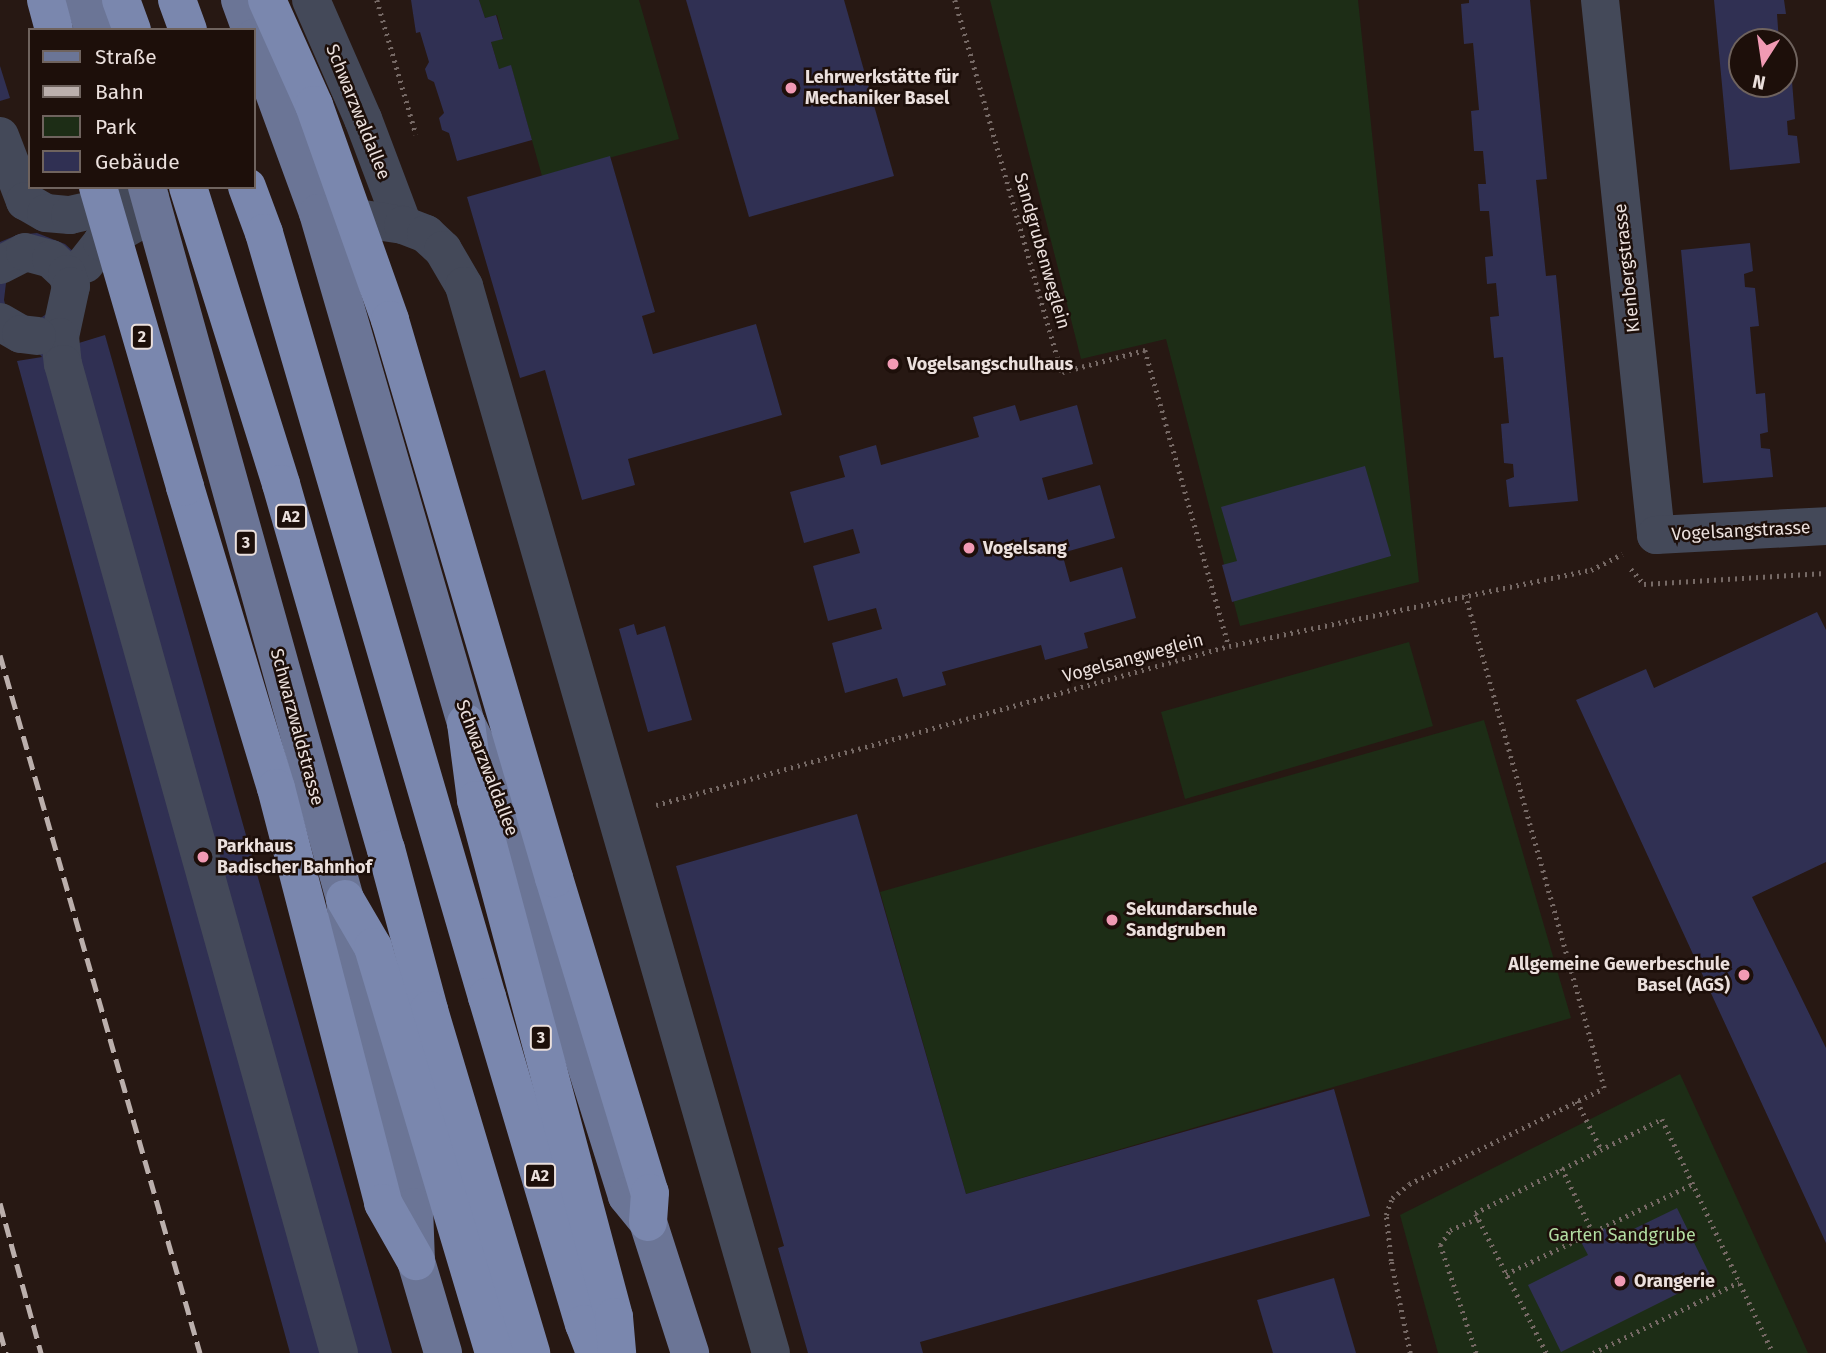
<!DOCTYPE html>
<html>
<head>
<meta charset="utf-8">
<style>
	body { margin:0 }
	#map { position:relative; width:1826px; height:1353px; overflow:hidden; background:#271813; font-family:"Fira Sans",sans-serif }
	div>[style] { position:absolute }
	.green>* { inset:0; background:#1d2d16 }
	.building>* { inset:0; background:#303053 }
	.path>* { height:4.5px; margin-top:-2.25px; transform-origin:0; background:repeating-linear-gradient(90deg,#766965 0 2px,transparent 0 7px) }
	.minor>* { height:38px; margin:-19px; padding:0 19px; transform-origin:19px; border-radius:19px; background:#444959 }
	.major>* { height:38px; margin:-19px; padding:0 19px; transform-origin:19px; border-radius:19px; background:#6b7596 }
	.highway>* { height:38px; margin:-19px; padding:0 19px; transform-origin:19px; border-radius:19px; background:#7a87ae }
	.rail>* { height:5px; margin-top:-2.5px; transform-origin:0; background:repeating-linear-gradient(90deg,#bbafac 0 14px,transparent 0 21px) }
	.highway-bridge>* { height:38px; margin:-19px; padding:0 19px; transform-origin:19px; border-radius:19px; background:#7a87ae }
	.dots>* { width:19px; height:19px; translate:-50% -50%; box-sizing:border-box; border:4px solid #1d0f0a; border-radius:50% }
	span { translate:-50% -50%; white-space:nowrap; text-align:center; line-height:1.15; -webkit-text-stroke:5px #1d0f0a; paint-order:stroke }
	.shield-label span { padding:2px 5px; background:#1d0f0a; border:2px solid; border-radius:5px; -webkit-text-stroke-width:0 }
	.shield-label { font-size:16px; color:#ebe0dd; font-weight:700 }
	.poi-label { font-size:18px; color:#ebe0dd; font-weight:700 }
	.left { translate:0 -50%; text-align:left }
	.right { translate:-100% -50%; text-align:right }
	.street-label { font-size:18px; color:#ebe0dd }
	.park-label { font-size:18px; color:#b1dca1 }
	.legend { position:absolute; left:28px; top:28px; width:228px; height:161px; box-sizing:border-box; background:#1d0f0a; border:2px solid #6f635e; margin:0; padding:9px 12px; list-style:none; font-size:21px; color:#ebe0dd }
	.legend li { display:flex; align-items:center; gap:14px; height:35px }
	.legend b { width:35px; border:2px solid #6f635e }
	.north { position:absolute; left:1728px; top:28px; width:70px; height:70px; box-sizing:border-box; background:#1d0f0a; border:2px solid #6f635e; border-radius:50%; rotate:192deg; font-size:19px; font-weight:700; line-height:28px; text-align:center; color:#ebe0dd }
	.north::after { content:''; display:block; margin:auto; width:24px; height:32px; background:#f19ab4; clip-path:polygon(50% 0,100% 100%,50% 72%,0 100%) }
</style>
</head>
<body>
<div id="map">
	<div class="green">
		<div style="clip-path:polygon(479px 0,639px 0,679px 139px,542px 176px,511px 66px,499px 69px,491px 42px,503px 38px,497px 15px,485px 18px)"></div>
		<div style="clip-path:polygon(990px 0,1358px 0,1419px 582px,1240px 626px,1166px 339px,1081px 359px)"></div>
		<div style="clip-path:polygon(1409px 642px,1433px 726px,1185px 799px,1161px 712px)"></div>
		<div style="clip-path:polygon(1484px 720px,1571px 1018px,966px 1194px,880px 892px)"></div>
		<div style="clip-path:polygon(1680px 1074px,1808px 1353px,1438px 1353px,1400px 1215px)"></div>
	</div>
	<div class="building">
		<div style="clip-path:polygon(411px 0,479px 0,485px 18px,496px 15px,503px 39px,491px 42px,499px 69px,511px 65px,532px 140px,457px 161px,449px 133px,442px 130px,439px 118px,444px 113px,434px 82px,428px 79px,425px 69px,429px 62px,420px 32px,416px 33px)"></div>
		<div style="clip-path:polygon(686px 0,844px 0,894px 176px,749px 217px)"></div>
		<div style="clip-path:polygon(1469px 0,1530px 0,1547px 179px,1536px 180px,1546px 276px,1556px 275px,1578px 501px,1509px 507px,1506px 480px,1514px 477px,1513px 464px,1504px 463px,1501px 424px,1509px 423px,1503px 357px,1494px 358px,1490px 317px,1499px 316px,1496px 283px,1487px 284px,1485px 257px,1493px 256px,1489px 211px,1480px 211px,1478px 184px,1486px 184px,1483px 151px,1474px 151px,1471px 111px,1479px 110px,1473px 43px,1464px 44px,1461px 4px,1469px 3px)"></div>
		<div style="clip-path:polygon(1714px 0,1784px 0,1786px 14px,1777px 14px,1779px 42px,1742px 42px,1742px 84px,1784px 84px,1784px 81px,1792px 81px,1795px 119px,1787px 121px,1788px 135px,1797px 136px,1800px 163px,1730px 170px)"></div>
		<div style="clip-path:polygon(0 66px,10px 98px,0 101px)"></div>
		<div style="clip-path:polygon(610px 156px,655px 312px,642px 316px,653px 354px,756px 324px,782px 415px,628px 459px,635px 485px,582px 500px,545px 370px,520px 378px,467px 197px)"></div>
		<div style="clip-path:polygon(evenodd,37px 233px,65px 244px,76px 254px,69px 346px,105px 335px,392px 1353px,290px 1353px,17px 361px,42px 357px,35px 349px,0 339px,0 242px,17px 235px,37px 233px,35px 269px,50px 278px,55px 303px,51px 311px,36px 321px,6px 308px,4px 300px,6px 283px,11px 276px,35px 269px)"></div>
		<div style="clip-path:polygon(1750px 243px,1753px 271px,1744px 274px,1745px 287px,1755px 288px,1759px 326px,1750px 327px,1753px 361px,1756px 394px,1765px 393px,1768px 432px,1760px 434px,1761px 448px,1770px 449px,1773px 477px,1703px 483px,1681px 250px)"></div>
		<div style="clip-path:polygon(1015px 405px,1020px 421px,1077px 405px,1093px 464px,1042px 478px,1048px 500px,1100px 485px,1115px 538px,1062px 553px,1070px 582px,1122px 567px,1136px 618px,1084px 633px,1088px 648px,1045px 660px,1041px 645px,942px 672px,946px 685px,903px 697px,897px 678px,845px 693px,832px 643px,882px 629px,876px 608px,828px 621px,813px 566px,860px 553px,853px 529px,804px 543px,790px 492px,845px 477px,839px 456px,876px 445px,881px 465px,979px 437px,973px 417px)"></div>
		<div style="clip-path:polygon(1365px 466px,1391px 556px,1232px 602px,1222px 565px,1237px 561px,1221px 507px)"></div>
		<div style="clip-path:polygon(1817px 612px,1826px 630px,1826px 862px,1752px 897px,1826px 1048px,1826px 1243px,1576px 700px,1646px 669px,1654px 688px)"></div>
		<div style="clip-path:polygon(634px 624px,637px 635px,665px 626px,692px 720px,648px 732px,619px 629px)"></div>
		<div style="clip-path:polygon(857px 814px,966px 1194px,1334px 1089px,1370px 1216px,920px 1342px,923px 1353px,808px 1353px,778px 1248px,784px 1246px,676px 866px)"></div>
		<div style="clip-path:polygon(1677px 1208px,1711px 1277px,1561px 1352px,1528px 1285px,1588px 1255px,1580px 1240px,1605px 1228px,1611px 1240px)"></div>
		<div style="clip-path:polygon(1334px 1278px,1356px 1353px,1273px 1353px,1257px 1300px)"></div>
	</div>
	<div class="path">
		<div style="left:377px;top:0;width:140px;rotate:73.8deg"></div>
		<div style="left:955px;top:0;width:387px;rotate:74deg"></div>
		<div style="left:1062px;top:372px;width:86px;rotate:-14.8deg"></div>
		<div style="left:1145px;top:350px;width:308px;rotate:74.2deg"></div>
		<div style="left:1631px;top:569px;width:20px;rotate:49deg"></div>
		<div style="left:1644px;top:584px;width:182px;rotate:-3.5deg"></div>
		<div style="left:656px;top:805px;width:595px;rotate:-15.51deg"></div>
		<div style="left:1229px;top:646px;width:370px;rotate:-11.9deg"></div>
		<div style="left:1591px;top:570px;width:35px;rotate:-27deg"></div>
		<div style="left:1577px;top:1101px;width:54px;rotate:63.4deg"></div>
		<div style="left:1562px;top:1168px;width:70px;rotate:64.5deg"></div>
		<div style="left:1506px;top:1274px;width:208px;rotate:-25.7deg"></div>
		<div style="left:1410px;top:1353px;width:94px;rotate:-101.7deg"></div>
		<div style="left:1391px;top:1261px;width:46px;rotate:-96.2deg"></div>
		<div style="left:1386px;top:1215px;width:18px;rotate:-71deg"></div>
		<div style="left:1392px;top:1198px;width:22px;rotate:-39deg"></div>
		<div style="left:1409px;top:1184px;width:217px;rotate:-26.2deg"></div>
		<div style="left:1604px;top:1088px;width:512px;rotate:-105.75deg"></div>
		<div style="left:1476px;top:1353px;width:114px;rotate:-108.4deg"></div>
		<div style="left:1440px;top:1245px;width:18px;rotate:-56deg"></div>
		<div style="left:1450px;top:1230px;width:30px;rotate:-23deg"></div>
		<div style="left:1546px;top:1353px;width:157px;rotate:-116.9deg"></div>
		<div style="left:1475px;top:1213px;width:209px;rotate:-26.7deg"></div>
		<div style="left:1662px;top:1119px;width:259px;rotate:64.6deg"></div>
		<div style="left:1593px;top:1353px;width:162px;rotate:-25.9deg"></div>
	</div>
	<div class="minor">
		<div style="left:311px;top:0;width:130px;rotate:66.4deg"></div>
		<div style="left:363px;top:119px;width:113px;rotate:69.3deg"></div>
		<div style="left:1600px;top:0;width:538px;rotate:84.02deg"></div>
		<div style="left:1656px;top:535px;width:170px;rotate:-3deg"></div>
		<div style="left:0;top:136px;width:70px;rotate:69deg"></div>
		<div style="left:25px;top:201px;width:24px;rotate:30deg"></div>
		<div style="left:46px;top:213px;width:24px;rotate:5deg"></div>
		<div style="left:70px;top:215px;width:82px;rotate:-12.7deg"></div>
		<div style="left:324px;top:213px;width:80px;rotate:8.6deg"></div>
		<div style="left:403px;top:225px;width:25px;rotate:21deg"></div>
		<div style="left:426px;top:234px;width:23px;rotate:43deg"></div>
		<div style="left:443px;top:250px;width:42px;rotate:59.7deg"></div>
		<div style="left:464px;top:286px;width:1110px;rotate:73.95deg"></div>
		<div style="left:85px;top:264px;width:28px;rotate:-52deg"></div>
		<div style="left:102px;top:242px;width:43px;rotate:-29.6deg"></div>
		<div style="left:0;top:265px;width:28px;rotate:-27deg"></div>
		<div style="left:25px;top:252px;width:27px;rotate:15deg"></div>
		<div style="left:51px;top:259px;width:22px;rotate:43deg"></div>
		<div style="left:67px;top:274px;width:13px;rotate:72deg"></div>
		<div style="left:71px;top:286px;width:52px;rotate:102.2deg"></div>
		<div style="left:60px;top:337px;width:27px;rotate:84deg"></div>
		<div style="left:63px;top:364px;width:1027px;rotate:74.41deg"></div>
		<div style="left:0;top:322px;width:24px;rotate:30deg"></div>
		<div style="left:21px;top:334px;width:16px;rotate:7deg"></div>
	</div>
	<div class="major">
		<div style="left:84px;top:0;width:32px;rotate:72deg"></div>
		<div style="left:240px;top:0;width:32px;rotate:70deg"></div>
		<div style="left:254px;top:38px;width:186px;rotate:69.9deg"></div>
		<div style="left:318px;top:213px;width:531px;rotate:73.82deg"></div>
		<div style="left:466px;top:723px;width:79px;rotate:63.8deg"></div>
		<div style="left:501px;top:794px;width:421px;rotate:72.6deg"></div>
		<div style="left:627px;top:1196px;width:33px;rotate:51deg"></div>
		<div style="left:648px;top:1222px;width:138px;rotate:72.2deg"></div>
		<div style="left:147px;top:187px;width:739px;rotate:74.46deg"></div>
		<div style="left:345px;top:899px;width:47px;rotate:83.9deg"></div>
		<div style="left:350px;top:946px;width:269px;rotate:76.2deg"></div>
		<div style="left:414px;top:1207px;width:54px;rotate:87.9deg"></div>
		<div style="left:416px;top:1261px;width:96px;rotate:73.6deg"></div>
	</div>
	<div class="highway">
		<div style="left:46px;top:0;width:31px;rotate:75deg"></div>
		<div style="left:121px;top:0;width:32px;rotate:70deg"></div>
		<div style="left:177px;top:0;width:32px;rotate:70deg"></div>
		<div style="left:188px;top:187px;width:311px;rotate:72.6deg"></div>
		<div style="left:281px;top:484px;width:380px;rotate:74deg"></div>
		<div style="left:386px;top:849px;width:167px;rotate:75deg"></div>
		<div style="left:429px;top:1010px;width:358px;rotate:73.4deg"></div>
		<div style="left:247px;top:187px;width:49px;rotate:69.7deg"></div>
		<div style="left:264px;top:233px;width:796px;rotate:73.73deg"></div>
		<div style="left:487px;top:997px;width:341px;rotate:73.5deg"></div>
		<div style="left:584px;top:1324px;width:31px;rotate:69deg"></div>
		<div style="left:185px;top:487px;width:314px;rotate:73.2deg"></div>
		<div style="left:276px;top:788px;width:429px;rotate:75.5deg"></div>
		<div style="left:383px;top:1203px;width:67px;rotate:60.4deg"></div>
		<div style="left:466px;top:723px;width:78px;rotate:82.6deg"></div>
		<div style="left:476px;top:800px;width:535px;rotate:75.05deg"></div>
		<div style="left:614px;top:1317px;width:36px;rotate:85deg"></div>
		<div style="left:554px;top:878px;width:329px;rotate:73.1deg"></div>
		<div style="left:650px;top:1193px;width:29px;rotate:94deg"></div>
		<div style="left:345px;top:899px;width:56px;rotate:59.7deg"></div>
		<div style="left:373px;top:947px;width:424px;rotate:73.4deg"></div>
	</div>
	<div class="rail">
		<div style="left:0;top:655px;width:726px;rotate:74.01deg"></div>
		<div style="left:0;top:1203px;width:156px;rotate:74.7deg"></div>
		<div style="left:0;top:1332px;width:22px;rotate:74deg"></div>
	</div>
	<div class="highway-bridge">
		<div style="left:267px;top:0;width:115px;rotate:65.9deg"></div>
		<div style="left:314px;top:105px;width:228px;rotate:70.5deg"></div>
		<div style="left:390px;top:320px;width:582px;rotate:73.62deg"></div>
		<div style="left:98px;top:187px;width:312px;rotate:73.8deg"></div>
	</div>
	<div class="dots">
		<div style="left:791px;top:88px;background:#f19ab4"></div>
		<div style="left:893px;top:364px;background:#f19ab4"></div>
		<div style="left:969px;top:548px;background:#f19ab4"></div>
		<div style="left:203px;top:857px;background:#f19ab4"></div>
		<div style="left:1112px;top:920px;background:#f19ab4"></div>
		<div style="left:1744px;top:975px;background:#f19ab4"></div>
		<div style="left:1620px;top:1281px;background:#f19ab4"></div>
	</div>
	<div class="shield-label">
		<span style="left:142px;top:337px">2</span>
		<span style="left:291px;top:517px">A2</span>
		<span style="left:246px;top:543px">3</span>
		<span style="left:541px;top:1038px">3</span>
		<span style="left:540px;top:1176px">A2</span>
	</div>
	<div class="poi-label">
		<span class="left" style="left:805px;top:88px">Lehrwerkstätte für<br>Mechaniker Basel</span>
		<span class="left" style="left:907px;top:364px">Vogelsangschulhaus</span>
		<span class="left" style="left:983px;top:548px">Vogelsang</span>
		<span class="left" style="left:217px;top:857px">Parkhaus<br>Badischer Bahnhof</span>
		<span class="left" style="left:1126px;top:920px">Sekundarschule<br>Sandgruben</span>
		<span class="right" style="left:1730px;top:975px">Allgemeine Gewerbeschule<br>Basel (AGS)</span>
		<span class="left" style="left:1634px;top:1281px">Orangerie</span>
	</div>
	<div class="street-label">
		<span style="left:358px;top:112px;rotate:68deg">Schwarzwaldallee</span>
		<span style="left:1042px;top:251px;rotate:74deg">Sandgrubenweglein</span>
		<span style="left:1627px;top:268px;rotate:-96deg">Kienbergstrasse</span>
		<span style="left:1741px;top:531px;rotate:-3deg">Vogelsangstrasse</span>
		<span style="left:1133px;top:658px;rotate:-15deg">Vogelsangweglein</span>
		<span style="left:297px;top:727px;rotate:75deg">Schwarzwaldstrasse</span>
		<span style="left:487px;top:768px;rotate:69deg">Schwarzwaldallee</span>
	</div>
	<div class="park-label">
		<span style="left:1622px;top:1235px">Garten Sandgrube</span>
	</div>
	<ul class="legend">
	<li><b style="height:9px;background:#6b7596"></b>Straße</li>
	<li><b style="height:9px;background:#bbafac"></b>Bahn</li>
	<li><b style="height:19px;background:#1d2d16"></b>Park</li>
	<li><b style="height:19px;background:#303053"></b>Gebäude</li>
	</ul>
	<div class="north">N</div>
</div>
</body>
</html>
